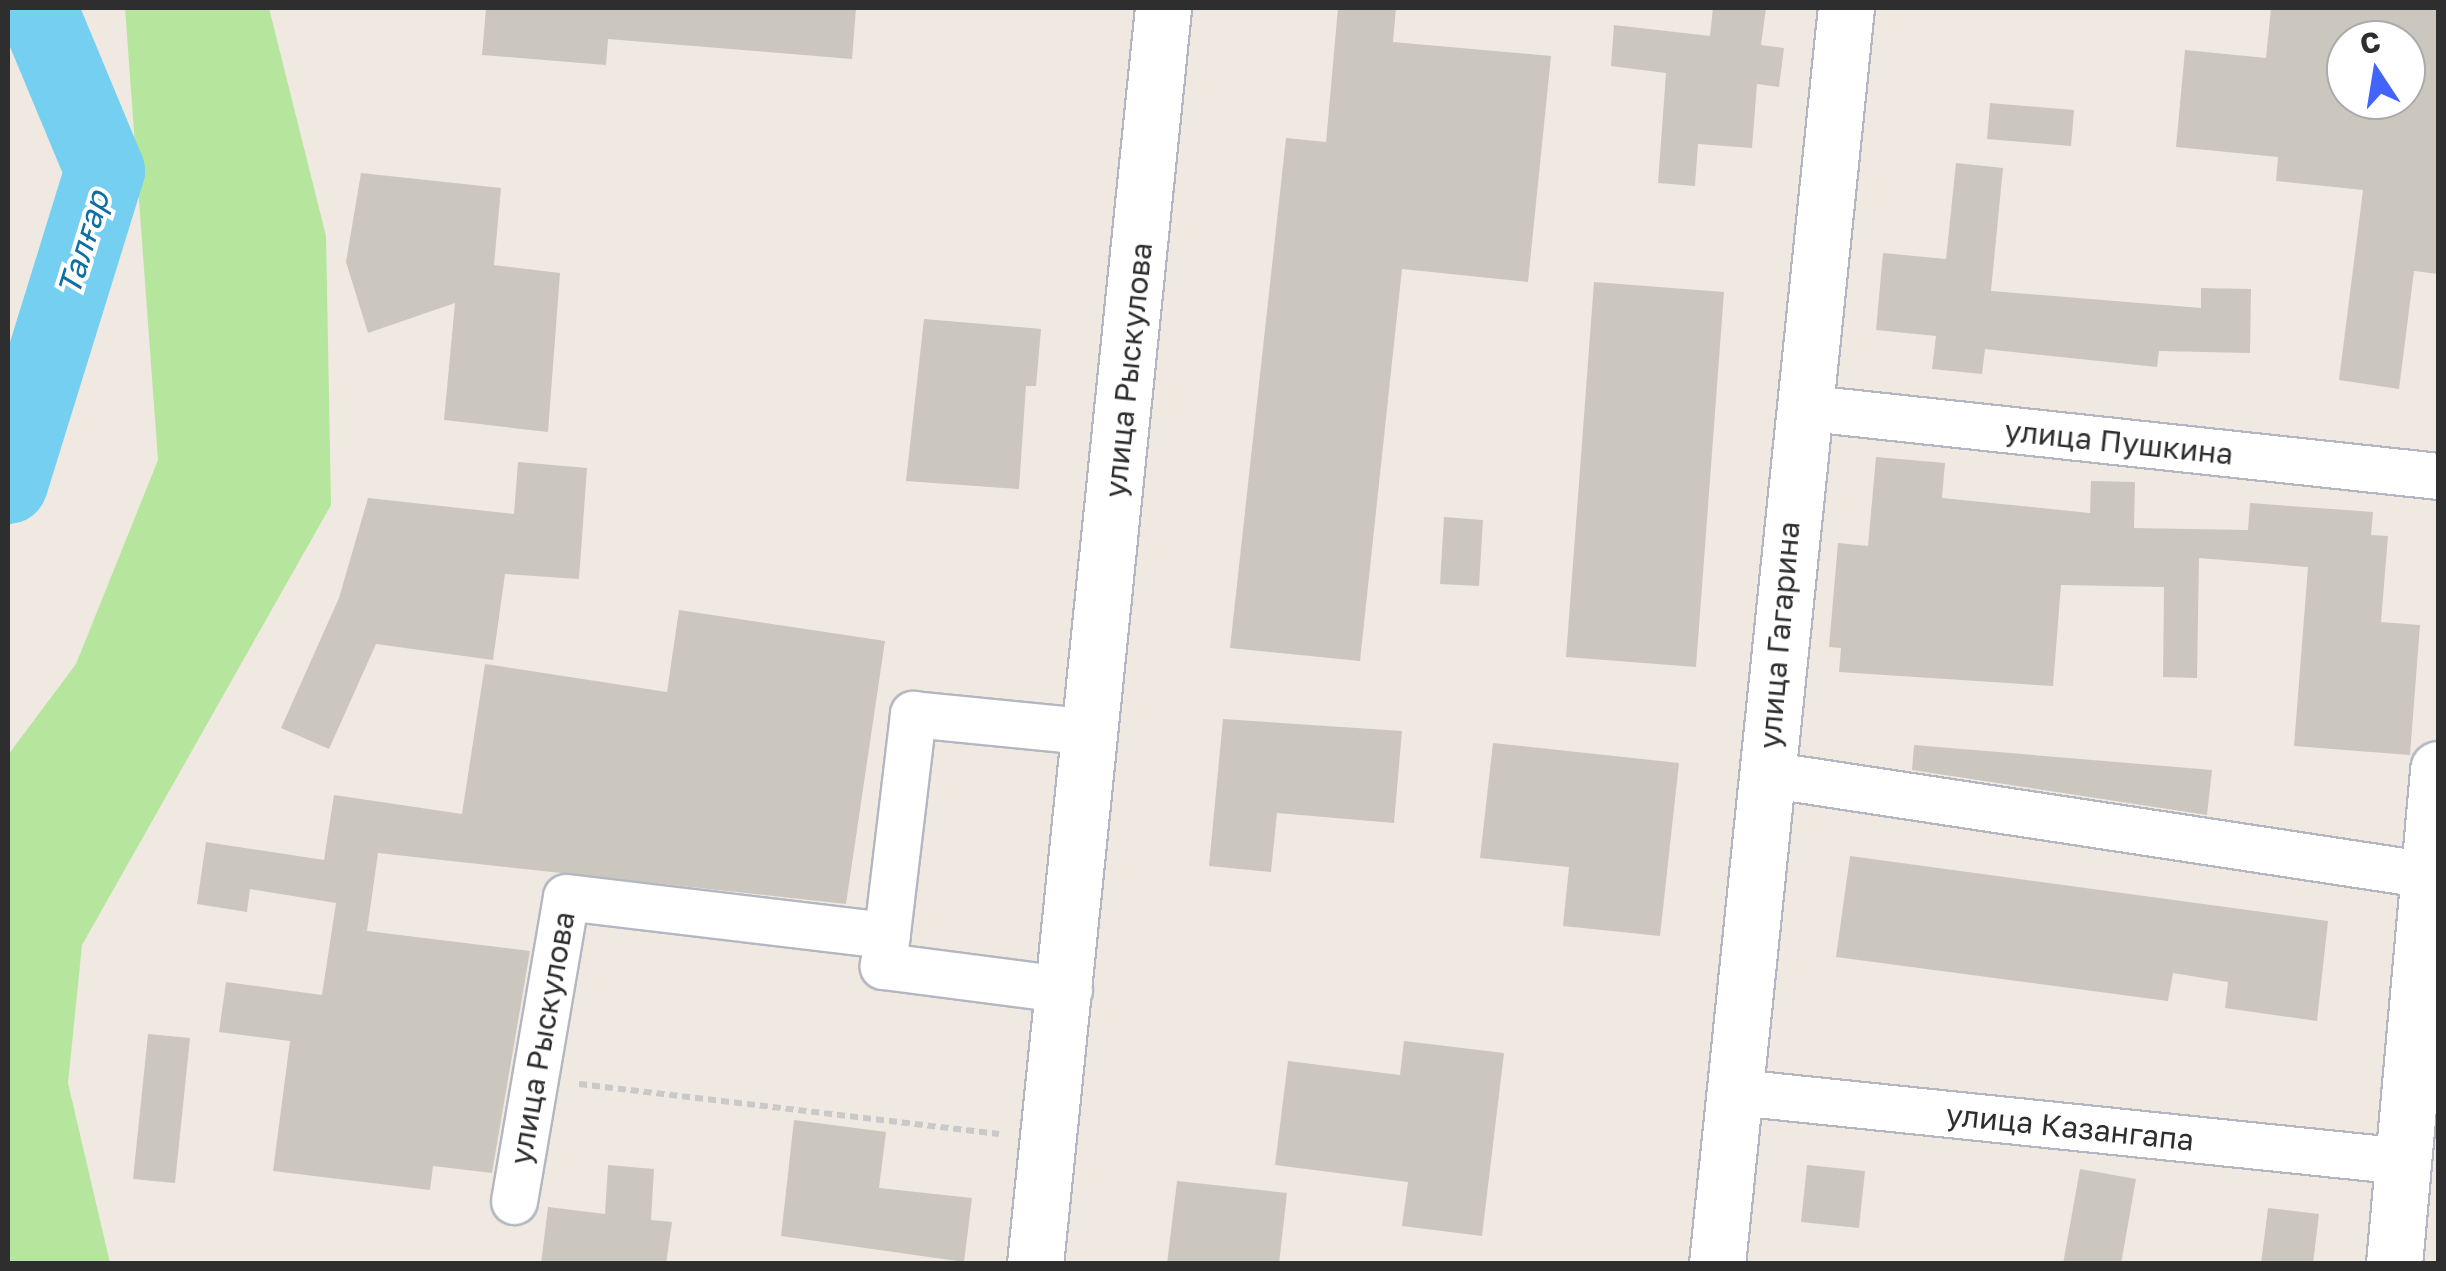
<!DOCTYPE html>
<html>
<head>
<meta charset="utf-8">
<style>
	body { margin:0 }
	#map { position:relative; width:2446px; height:1271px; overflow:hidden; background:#efe9e1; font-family:"Golos Text",sans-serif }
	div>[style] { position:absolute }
	.green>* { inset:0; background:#b6e59e }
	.river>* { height:80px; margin:-40px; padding:0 40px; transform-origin:40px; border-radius:40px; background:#75cff0 }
	.building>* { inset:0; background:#cbc7bf }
	.path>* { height:6px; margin-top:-3px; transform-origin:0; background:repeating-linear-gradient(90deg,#c9c9c9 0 8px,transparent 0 13px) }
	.roads { filter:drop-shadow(2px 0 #b4b7c1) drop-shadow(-2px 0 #b4b7c1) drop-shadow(0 2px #b4b7c1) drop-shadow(0 -2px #b4b7c1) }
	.street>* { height:45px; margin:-22.5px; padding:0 22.5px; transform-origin:22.5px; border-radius:22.5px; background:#fff }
	.secondary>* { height:55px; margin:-27.5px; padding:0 27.5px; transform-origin:27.5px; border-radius:27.5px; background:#fff }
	span { translate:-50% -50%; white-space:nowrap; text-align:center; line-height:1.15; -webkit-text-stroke:8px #fff; paint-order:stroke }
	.street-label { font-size:30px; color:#2e2e2e }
	.water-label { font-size:32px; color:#0d6fa3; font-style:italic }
	.frame { position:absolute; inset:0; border:10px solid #2e2e2e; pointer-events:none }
	.north { position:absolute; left:2326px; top:20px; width:100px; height:100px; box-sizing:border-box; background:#fff; border:2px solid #ababab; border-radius:50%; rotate:348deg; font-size:28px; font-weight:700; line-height:40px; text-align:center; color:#2e2e2e }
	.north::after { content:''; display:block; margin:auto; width:35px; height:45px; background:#4264fb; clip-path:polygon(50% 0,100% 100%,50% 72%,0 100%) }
</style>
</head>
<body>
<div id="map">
	<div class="green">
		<div style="clip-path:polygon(125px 8px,269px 8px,326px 236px,331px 505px,82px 945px,68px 1083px,110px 1263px,8px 1263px,8px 755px,76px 664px,158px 460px)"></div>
	</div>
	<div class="river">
		<div style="left:8px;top:484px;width:328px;rotate:-72.8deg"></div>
		<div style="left:105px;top:171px;width:177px;rotate:-112.6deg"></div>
	</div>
	<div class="building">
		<div style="clip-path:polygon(486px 8px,856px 8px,852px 59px,608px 39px,606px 65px,482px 55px)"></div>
		<div style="clip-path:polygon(1338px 8px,1396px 8px,1393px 42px,1551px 56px,1528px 282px,1402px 269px,1360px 661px,1230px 648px,1286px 138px,1326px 142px)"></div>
		<div style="clip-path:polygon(1713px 8px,1766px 8px,1761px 45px,1784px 48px,1779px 87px,1757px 84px,1752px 148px,1698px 144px,1695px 186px,1658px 183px,1666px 73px,1611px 66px,1614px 25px,1710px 36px)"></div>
		<div style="clip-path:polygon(evenodd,2271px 8px,2438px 8px,2438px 274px,2414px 271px,2399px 389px,2339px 380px,2363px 190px,2276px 181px,2278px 157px,2176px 147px,2185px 50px,2266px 58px,2271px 8px,2346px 40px,2406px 40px,2406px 100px,2346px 100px,2346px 40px)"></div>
		<div style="clip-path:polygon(1990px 103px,2074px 110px,2071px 146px,1987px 139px)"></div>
		<div style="clip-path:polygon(1956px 163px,2003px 168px,1991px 291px,2201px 308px,2201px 288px,2251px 289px,2250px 353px,2159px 351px,2157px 367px,1985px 349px,1982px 374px,1932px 369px,1936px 336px,1876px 330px,1883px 253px,1946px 259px)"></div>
		<div style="clip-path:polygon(361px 173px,501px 188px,494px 265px,560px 273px,548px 432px,444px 420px,455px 303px,368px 333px,346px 262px)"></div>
		<div style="clip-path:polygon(1594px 282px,1724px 292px,1696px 667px,1566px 657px)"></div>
		<div style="clip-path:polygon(924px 319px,1041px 329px,1036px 386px,1026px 386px,1019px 489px,906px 481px)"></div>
		<div style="clip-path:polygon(1876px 457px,1945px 463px,1942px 498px,2090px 513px,2091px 481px,2135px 482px,2134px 528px,2248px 530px,2250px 503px,2373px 512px,2371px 535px,2388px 536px,2381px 622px,2420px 625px,2410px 755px,2294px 746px,2308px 567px,2199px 558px,2197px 678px,2163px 677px,2164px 587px,2061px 585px,2053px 686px,1839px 672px,1841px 648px,1829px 647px,1838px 543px,1868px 546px)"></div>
		<div style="clip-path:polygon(518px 462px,587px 468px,579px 579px,505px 574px,493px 660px,376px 644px,329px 749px,281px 728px,339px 598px,368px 498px,514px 514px)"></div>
		<div style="clip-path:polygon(1444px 517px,1483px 520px,1479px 586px,1440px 584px)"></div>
		<div style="clip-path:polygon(679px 610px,885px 641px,846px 904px,378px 853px,367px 931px,530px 951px,492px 1173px,433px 1166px,430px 1190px,273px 1171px,290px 1041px,219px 1032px,226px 982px,322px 995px,336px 903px,250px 889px,247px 912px,197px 904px,206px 842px,324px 860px,334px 795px,462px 814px,485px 664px,667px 692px)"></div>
		<div style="clip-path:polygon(1223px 719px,1402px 731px,1394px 823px,1277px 813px,1271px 872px,1209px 866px)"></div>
		<div style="clip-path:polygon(1493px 743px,1679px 763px,1660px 936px,1563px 926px,1569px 867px,1480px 858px)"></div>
		<div style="clip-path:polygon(1914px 745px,2212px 770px,2207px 815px,1912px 770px)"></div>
		<div style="clip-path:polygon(1850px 856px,2328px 921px,2317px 1021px,2225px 1008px,2228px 982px,2173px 973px,2168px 1001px,1836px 957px)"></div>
		<div style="clip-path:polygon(148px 1034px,190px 1038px,175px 1183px,133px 1179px)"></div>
		<div style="clip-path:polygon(1404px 1041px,1504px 1053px,1482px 1236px,1402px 1226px,1408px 1182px,1275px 1165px,1288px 1061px,1400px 1075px)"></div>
		<div style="clip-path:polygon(794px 1120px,886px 1132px,879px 1188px,972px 1198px,964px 1262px,781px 1236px)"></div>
		<div style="clip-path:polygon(608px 1165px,654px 1169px,651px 1220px,672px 1222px,666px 1264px,541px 1264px,548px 1207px,605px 1214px)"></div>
		<div style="clip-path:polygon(1807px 1165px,1865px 1171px,1859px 1228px,1801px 1222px)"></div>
		<div style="clip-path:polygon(2080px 1169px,2136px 1179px,2121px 1264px,2063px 1264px)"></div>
		<div style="clip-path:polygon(1177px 1181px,1287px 1193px,1279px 1264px,1167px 1264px)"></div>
		<div style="clip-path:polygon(2268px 1208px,2319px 1214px,2313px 1264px,2261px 1264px)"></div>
	</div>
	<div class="path">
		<div style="left:579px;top:1084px;width:423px;rotate:6.8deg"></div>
	</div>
	<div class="roads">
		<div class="street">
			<div style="left:1800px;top:407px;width:642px;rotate:6.17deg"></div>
			<div style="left:1766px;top:774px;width:671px;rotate:8.66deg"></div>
			<div style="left:1069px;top:990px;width:188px;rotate:-172.6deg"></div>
			<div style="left:883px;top:966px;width:254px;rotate:-83.2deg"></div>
			<div style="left:913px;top:714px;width:181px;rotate:5.7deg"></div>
			<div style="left:1737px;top:1092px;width:671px;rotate:5.91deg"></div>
			<div style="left:514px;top:1201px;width:308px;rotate:-80.3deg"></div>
			<div style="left:566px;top:897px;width:323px;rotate:6.8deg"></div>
		</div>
		<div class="secondary">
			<div style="left:1035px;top:1264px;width:1263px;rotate:-84.18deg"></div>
			<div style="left:1717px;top:1264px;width:1263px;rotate:-84.14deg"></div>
			<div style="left:2394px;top:1264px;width:497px;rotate:-84.9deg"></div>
		</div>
	</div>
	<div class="street-label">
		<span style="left:1128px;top:370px;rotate:-84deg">улица Рыскулова</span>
		<span style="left:2119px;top:442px;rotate:6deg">улица Пушкина</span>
		<span style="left:1779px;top:635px;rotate:-85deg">улица Гагарина</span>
		<span style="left:542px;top:1038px;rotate:-80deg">улица Рыскулова</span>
		<span style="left:2070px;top:1127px;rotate:6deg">улица Казангапа</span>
	</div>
	<div class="water-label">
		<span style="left:83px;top:243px;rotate:-73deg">Талғар</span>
	</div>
	<div class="frame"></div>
	<div class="north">С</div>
</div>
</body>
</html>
